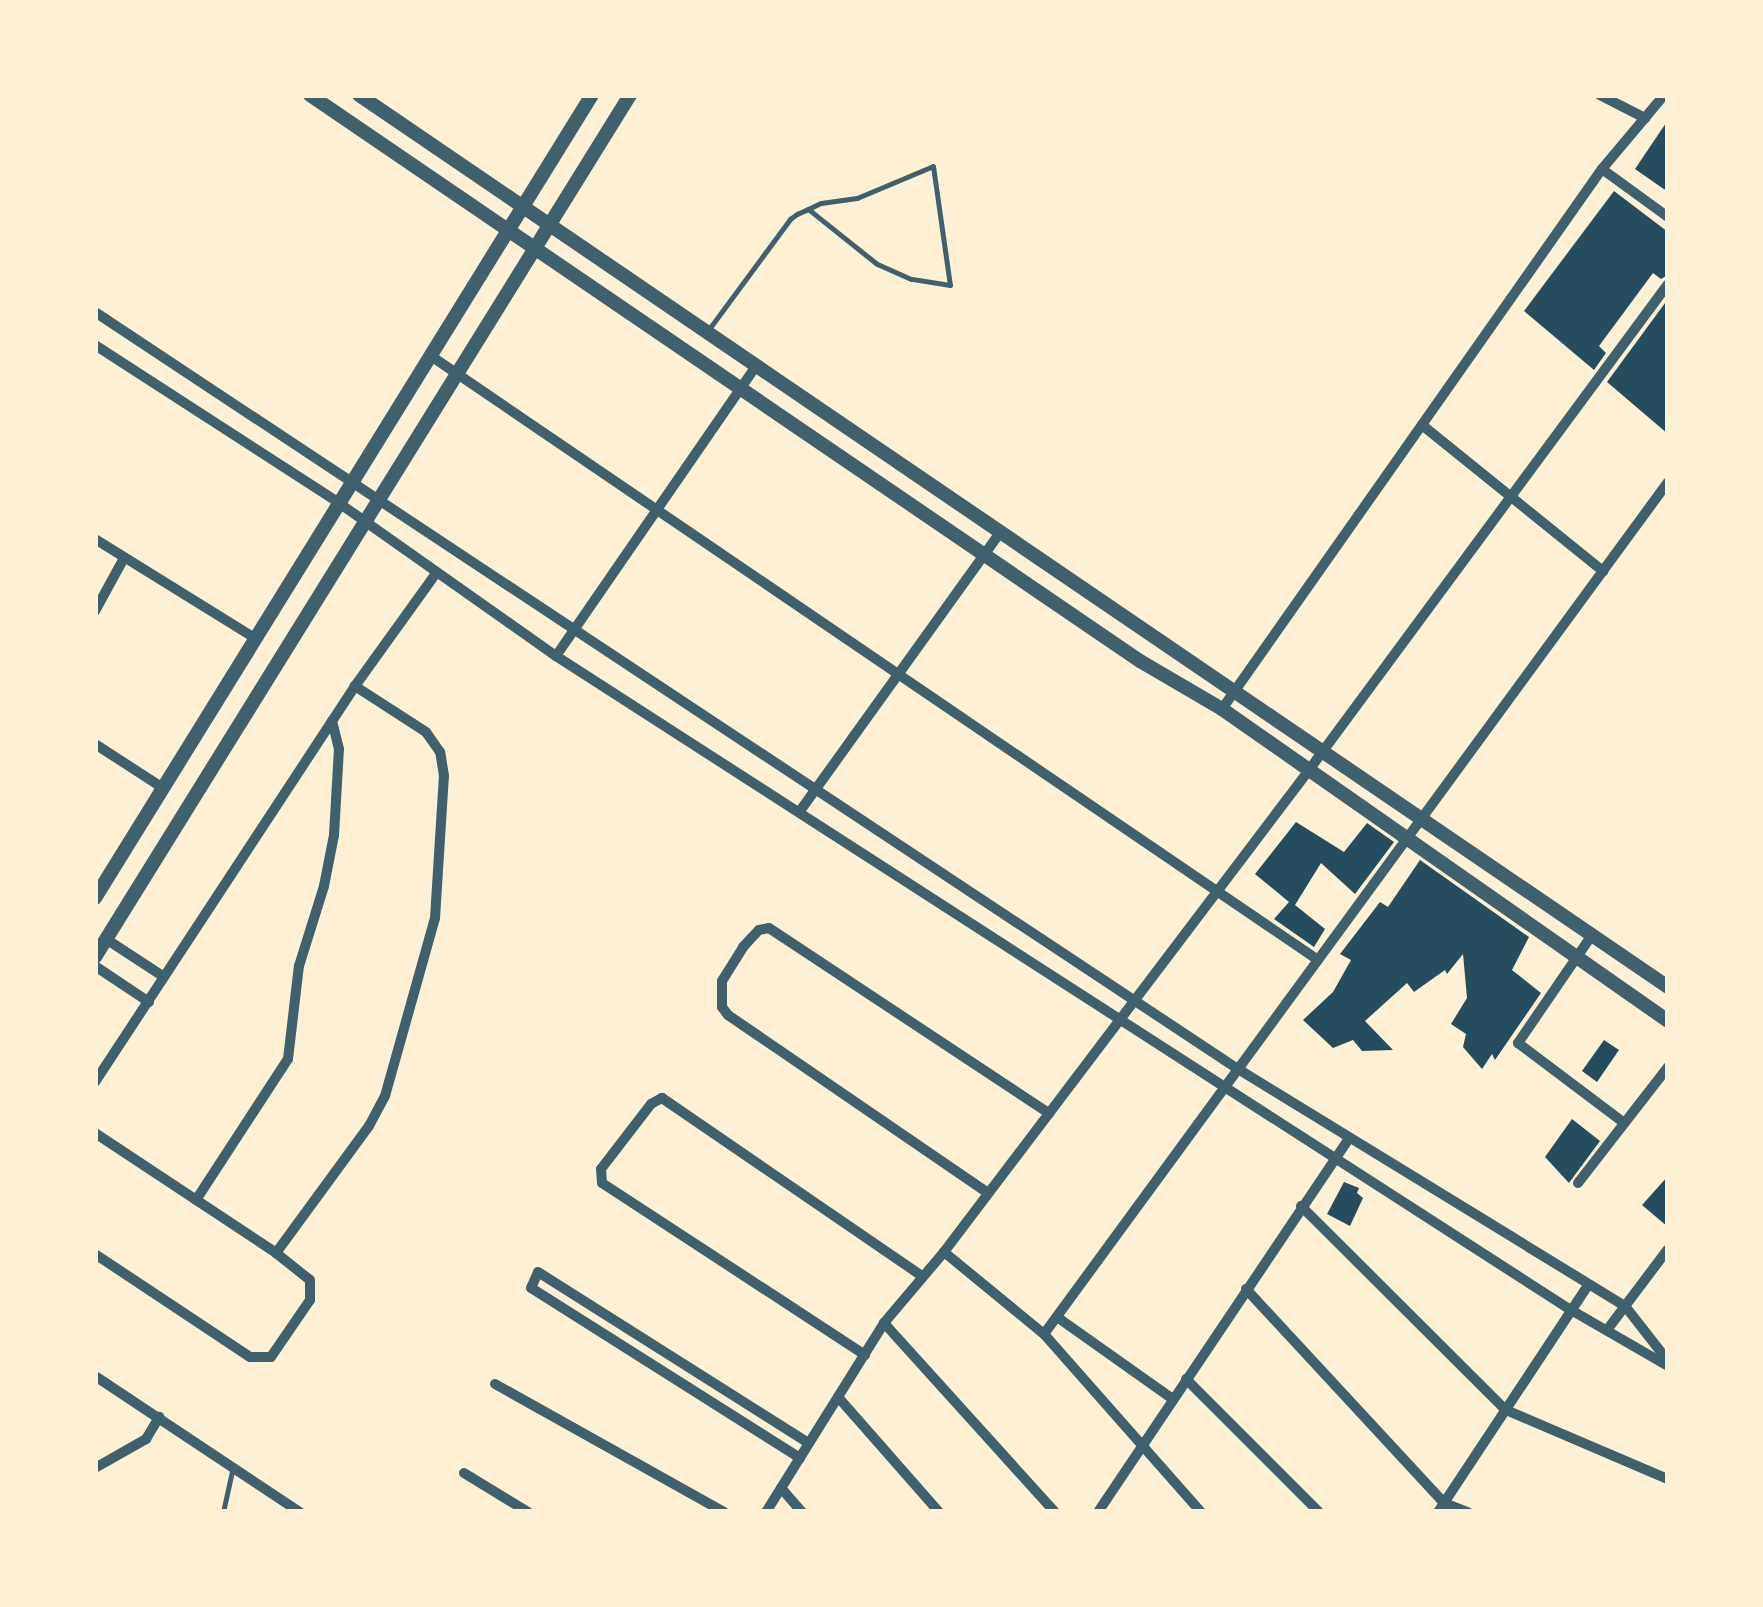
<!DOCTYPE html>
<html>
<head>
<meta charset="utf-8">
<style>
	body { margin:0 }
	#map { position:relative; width:1763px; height:1607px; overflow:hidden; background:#fdf0d5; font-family:Jost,sans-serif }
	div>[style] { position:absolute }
	.building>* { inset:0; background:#264d5e }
	.service>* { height:5px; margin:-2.5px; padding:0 2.5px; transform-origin:2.5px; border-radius:2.5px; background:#3f606c }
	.minor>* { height:10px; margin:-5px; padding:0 5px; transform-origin:5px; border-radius:5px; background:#3f606c }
	.tertiary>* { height:14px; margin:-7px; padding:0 7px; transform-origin:7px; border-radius:7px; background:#3f606c }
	span { translate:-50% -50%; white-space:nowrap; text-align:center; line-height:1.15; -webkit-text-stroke:10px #fdf0d5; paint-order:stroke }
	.frame { position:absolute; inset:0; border:98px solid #fdf0d5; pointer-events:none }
</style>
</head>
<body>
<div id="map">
	<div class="building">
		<div style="clip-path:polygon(1668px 120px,1668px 192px,1635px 169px)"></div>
		<div style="clip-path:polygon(1614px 191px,1668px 232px,1668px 275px,1661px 279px,1653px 273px,1599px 346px,1606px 353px,1594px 370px,1524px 311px)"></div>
		<div style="clip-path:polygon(1668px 299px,1668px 434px,1607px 382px)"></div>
		<div style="clip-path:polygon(1296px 822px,1344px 852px,1367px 823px,1394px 842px,1355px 894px,1321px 863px,1295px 905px,1325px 929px,1314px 947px,1274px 919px,1289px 902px,1255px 874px)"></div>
		<div style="clip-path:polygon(1420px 860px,1529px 937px,1512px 970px,1541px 993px,1495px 1060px,1492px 1054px,1482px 1069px,1463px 1047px,1466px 1034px,1451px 1024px,1467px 998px,1463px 954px,1447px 974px,1445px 970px,1414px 992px,1407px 983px,1365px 1021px,1393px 1050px,1362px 1051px,1353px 1040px,1333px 1048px,1303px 1020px,1333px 992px,1351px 960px,1340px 954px,1380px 902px,1388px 907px)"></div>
		<div style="clip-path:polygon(1604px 1040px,1619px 1050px,1597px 1082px,1582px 1071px)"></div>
		<div style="clip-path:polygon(1572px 1119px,1600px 1141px,1569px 1183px,1545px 1157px)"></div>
		<div style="clip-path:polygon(1668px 1176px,1668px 1227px,1642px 1205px)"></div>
		<div style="clip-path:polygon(1344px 1182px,1359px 1188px,1357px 1193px,1363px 1198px,1350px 1226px,1327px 1214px)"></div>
	</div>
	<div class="service">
		<div style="left:709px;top:329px;width:137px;rotate:-53.6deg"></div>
		<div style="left:790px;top:219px;width:9px;rotate:-36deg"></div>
		<div style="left:797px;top:214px;width:12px;rotate:-24deg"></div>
		<div style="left:808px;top:209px;width:14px;rotate:-25deg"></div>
		<div style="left:821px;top:203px;width:36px;rotate:-8deg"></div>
		<div style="left:857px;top:198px;width:82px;rotate:-22.8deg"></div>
		<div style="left:933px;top:166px;width:120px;rotate:81.9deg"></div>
		<div style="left:950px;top:285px;width:39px;rotate:-171deg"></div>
		<div style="left:911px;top:279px;width:37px;rotate:-156deg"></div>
		<div style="left:877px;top:264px;width:88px;rotate:-141.4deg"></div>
		<div style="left:223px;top:1512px;width:42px;rotate:-77.6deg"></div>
	</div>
	<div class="minor">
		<div style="left:1600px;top:95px;width:51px;rotate:27.1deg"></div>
		<div style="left:1602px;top:169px;width:82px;rotate:36deg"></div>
		<div style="left:95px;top:312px;width:1371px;rotate:33.52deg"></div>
		<div style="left:1238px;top:1069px;width:454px;rotate:31.5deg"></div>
		<div style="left:1625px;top:1306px;width:70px;rotate:52deg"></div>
		<div style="left:95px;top:345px;width:291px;rotate:32.9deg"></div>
		<div style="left:339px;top:503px;width:266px;rotate:35.2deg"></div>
		<div style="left:556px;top:656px;width:1207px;rotate:32.8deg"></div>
		<div style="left:1571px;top:1310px;width:112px;rotate:30deg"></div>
		<div style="left:431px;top:356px;width:1073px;rotate:34.25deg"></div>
		<div style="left:1422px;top:425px;width:233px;rotate:38.9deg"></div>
		<div style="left:95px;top:539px;width:190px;rotate:31.8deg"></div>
		<div style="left:95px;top:611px;width:60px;rotate:-61.3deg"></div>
		<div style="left:556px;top:656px;width:352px;rotate:-55.4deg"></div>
		<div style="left:1222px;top:709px;width:660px;rotate:-54.87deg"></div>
		<div style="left:1602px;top:169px;width:97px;rotate:-50deg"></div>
		<div style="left:95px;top:744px;width:81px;rotate:32.9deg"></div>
		<div style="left:800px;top:811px;width:342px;rotate:-54.3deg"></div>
		<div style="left:1592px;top:935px;width:131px;rotate:124.4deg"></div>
		<div style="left:1518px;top:1043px;width:133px;rotate:37deg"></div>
		<div style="left:106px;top:939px;width:69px;rotate:33.2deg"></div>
		<div style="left:95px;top:966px;width:65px;rotate:33.7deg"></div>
		<div style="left:95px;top:1082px;width:474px;rotate:-56.7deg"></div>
		<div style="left:355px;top:686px;width:140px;rotate:-54.3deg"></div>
		<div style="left:95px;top:1133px;width:217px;rotate:33.5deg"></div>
		<div style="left:276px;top:1253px;width:43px;rotate:38.5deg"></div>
		<div style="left:310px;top:1280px;width:20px;rotate:90deg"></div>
		<div style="left:310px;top:1300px;width:69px;rotate:124.4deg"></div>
		<div style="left:271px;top:1357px;width:21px;rotate:180deg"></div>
		<div style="left:250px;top:1357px;width:186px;rotate:-146.4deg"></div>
		<div style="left:1578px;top:1183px;width:147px;rotate:-52.2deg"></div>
		<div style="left:988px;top:1193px;width:315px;rotate:-145.6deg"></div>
		<div style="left:728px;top:1015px;width:10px;rotate:-127deg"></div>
		<div style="left:722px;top:1007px;width:26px;rotate:-90deg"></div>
		<div style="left:722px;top:981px;width:40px;rotate:-58deg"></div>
		<div style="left:743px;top:947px;width:23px;rotate:-47deg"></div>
		<div style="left:759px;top:930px;width:10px;rotate:-11deg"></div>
		<div style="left:769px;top:928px;width:336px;rotate:33.5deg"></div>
		<div style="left:196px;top:1200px;width:168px;rotate:-56.9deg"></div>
		<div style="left:288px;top:1059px;width:94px;rotate:-83.3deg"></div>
		<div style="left:299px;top:966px;width:84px;rotate:-72.6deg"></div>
		<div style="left:324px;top:886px;width:52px;rotate:-78.9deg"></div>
		<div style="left:334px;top:835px;width:86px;rotate:-86.7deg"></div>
		<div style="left:339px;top:749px;width:29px;rotate:-104deg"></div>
		<div style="left:1301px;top:1206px;width:289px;rotate:44.9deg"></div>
		<div style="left:1506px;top:1410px;width:176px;rotate:23.1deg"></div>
		<div style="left:944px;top:1252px;width:129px;rotate:39.4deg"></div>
		<div style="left:1044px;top:1334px;width:237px;rotate:48.6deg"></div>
		<div style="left:276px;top:1253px;width:157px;rotate:-53.8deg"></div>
		<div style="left:369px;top:1126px;width:34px;rotate:-62deg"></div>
		<div style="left:385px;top:1096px;width:185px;rotate:-74.3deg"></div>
		<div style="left:435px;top:918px;width:142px;rotate:-86.4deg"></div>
		<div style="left:444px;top:776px;width:24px;rotate:-99deg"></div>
		<div style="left:440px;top:752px;width:24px;rotate:-125deg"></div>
		<div style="left:426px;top:732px;width:85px;rotate:-147.1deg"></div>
		<div style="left:1246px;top:1289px;width:292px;rotate:47.2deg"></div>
		<div style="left:1444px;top:1503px;width:26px;rotate:21deg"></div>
		<div style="left:1057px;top:1317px;width:142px;rotate:35.3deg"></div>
		<div style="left:884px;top:1323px;width:255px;rotate:47.9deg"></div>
		<div style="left:1607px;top:1330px;width:101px;rotate:-53deg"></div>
		<div style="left:1044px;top:1334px;width:1056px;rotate:-53.78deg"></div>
		<div style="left:865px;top:1355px;width:314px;rotate:-146.8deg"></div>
		<div style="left:602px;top:1183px;width:14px;rotate:-94deg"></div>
		<div style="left:601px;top:1169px;width:82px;rotate:-52.4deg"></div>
		<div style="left:651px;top:1104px;width:13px;rotate:-29deg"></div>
		<div style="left:662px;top:1098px;width:316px;rotate:34.4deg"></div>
		<div style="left:95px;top:1376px;width:246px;rotate:33.6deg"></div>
		<div style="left:1186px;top:1379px;width:188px;rotate:45deg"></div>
		<div style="left:495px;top:1384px;width:262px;rotate:29.2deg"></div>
		<div style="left:838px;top:1397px;width:153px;rotate:48.7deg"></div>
		<div style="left:800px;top:1458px;width:318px;rotate:-147.7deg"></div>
		<div style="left:531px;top:1288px;width:17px;rotate:-66deg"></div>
		<div style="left:538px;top:1272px;width:320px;rotate:32.3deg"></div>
		<div style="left:95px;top:1468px;width:59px;rotate:-29.6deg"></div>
		<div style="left:146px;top:1439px;width:26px;rotate:-59deg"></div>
		<div style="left:464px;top:1473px;width:75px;rotate:31.4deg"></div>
		<div style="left:781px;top:1488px;width:32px;rotate:49deg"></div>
		<div style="left:766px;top:1512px;width:223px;rotate:-58deg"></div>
		<div style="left:884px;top:1323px;width:93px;rotate:-49.8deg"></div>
		<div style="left:944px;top:1252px;width:605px;rotate:-52.86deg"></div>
		<div style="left:1309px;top:770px;width:604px;rotate:-53.55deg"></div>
		<div style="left:1098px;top:1512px;width:450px;rotate:-56.1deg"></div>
		<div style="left:1438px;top:1512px;width:270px;rotate:-56.5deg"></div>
	</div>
	<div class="tertiary">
		<div style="left:310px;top:95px;width:1005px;rotate:34.29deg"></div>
		<div style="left:1140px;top:661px;width:95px;rotate:30.3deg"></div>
		<div style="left:1222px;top:709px;width:544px;rotate:34.97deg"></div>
		<div style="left:359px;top:95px;width:1584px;rotate:34.27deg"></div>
		<div style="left:95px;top:898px;width:944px;rotate:-58.25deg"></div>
		<div style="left:95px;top:957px;width:1015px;rotate:-58.17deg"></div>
	</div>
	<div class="frame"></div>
</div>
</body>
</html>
